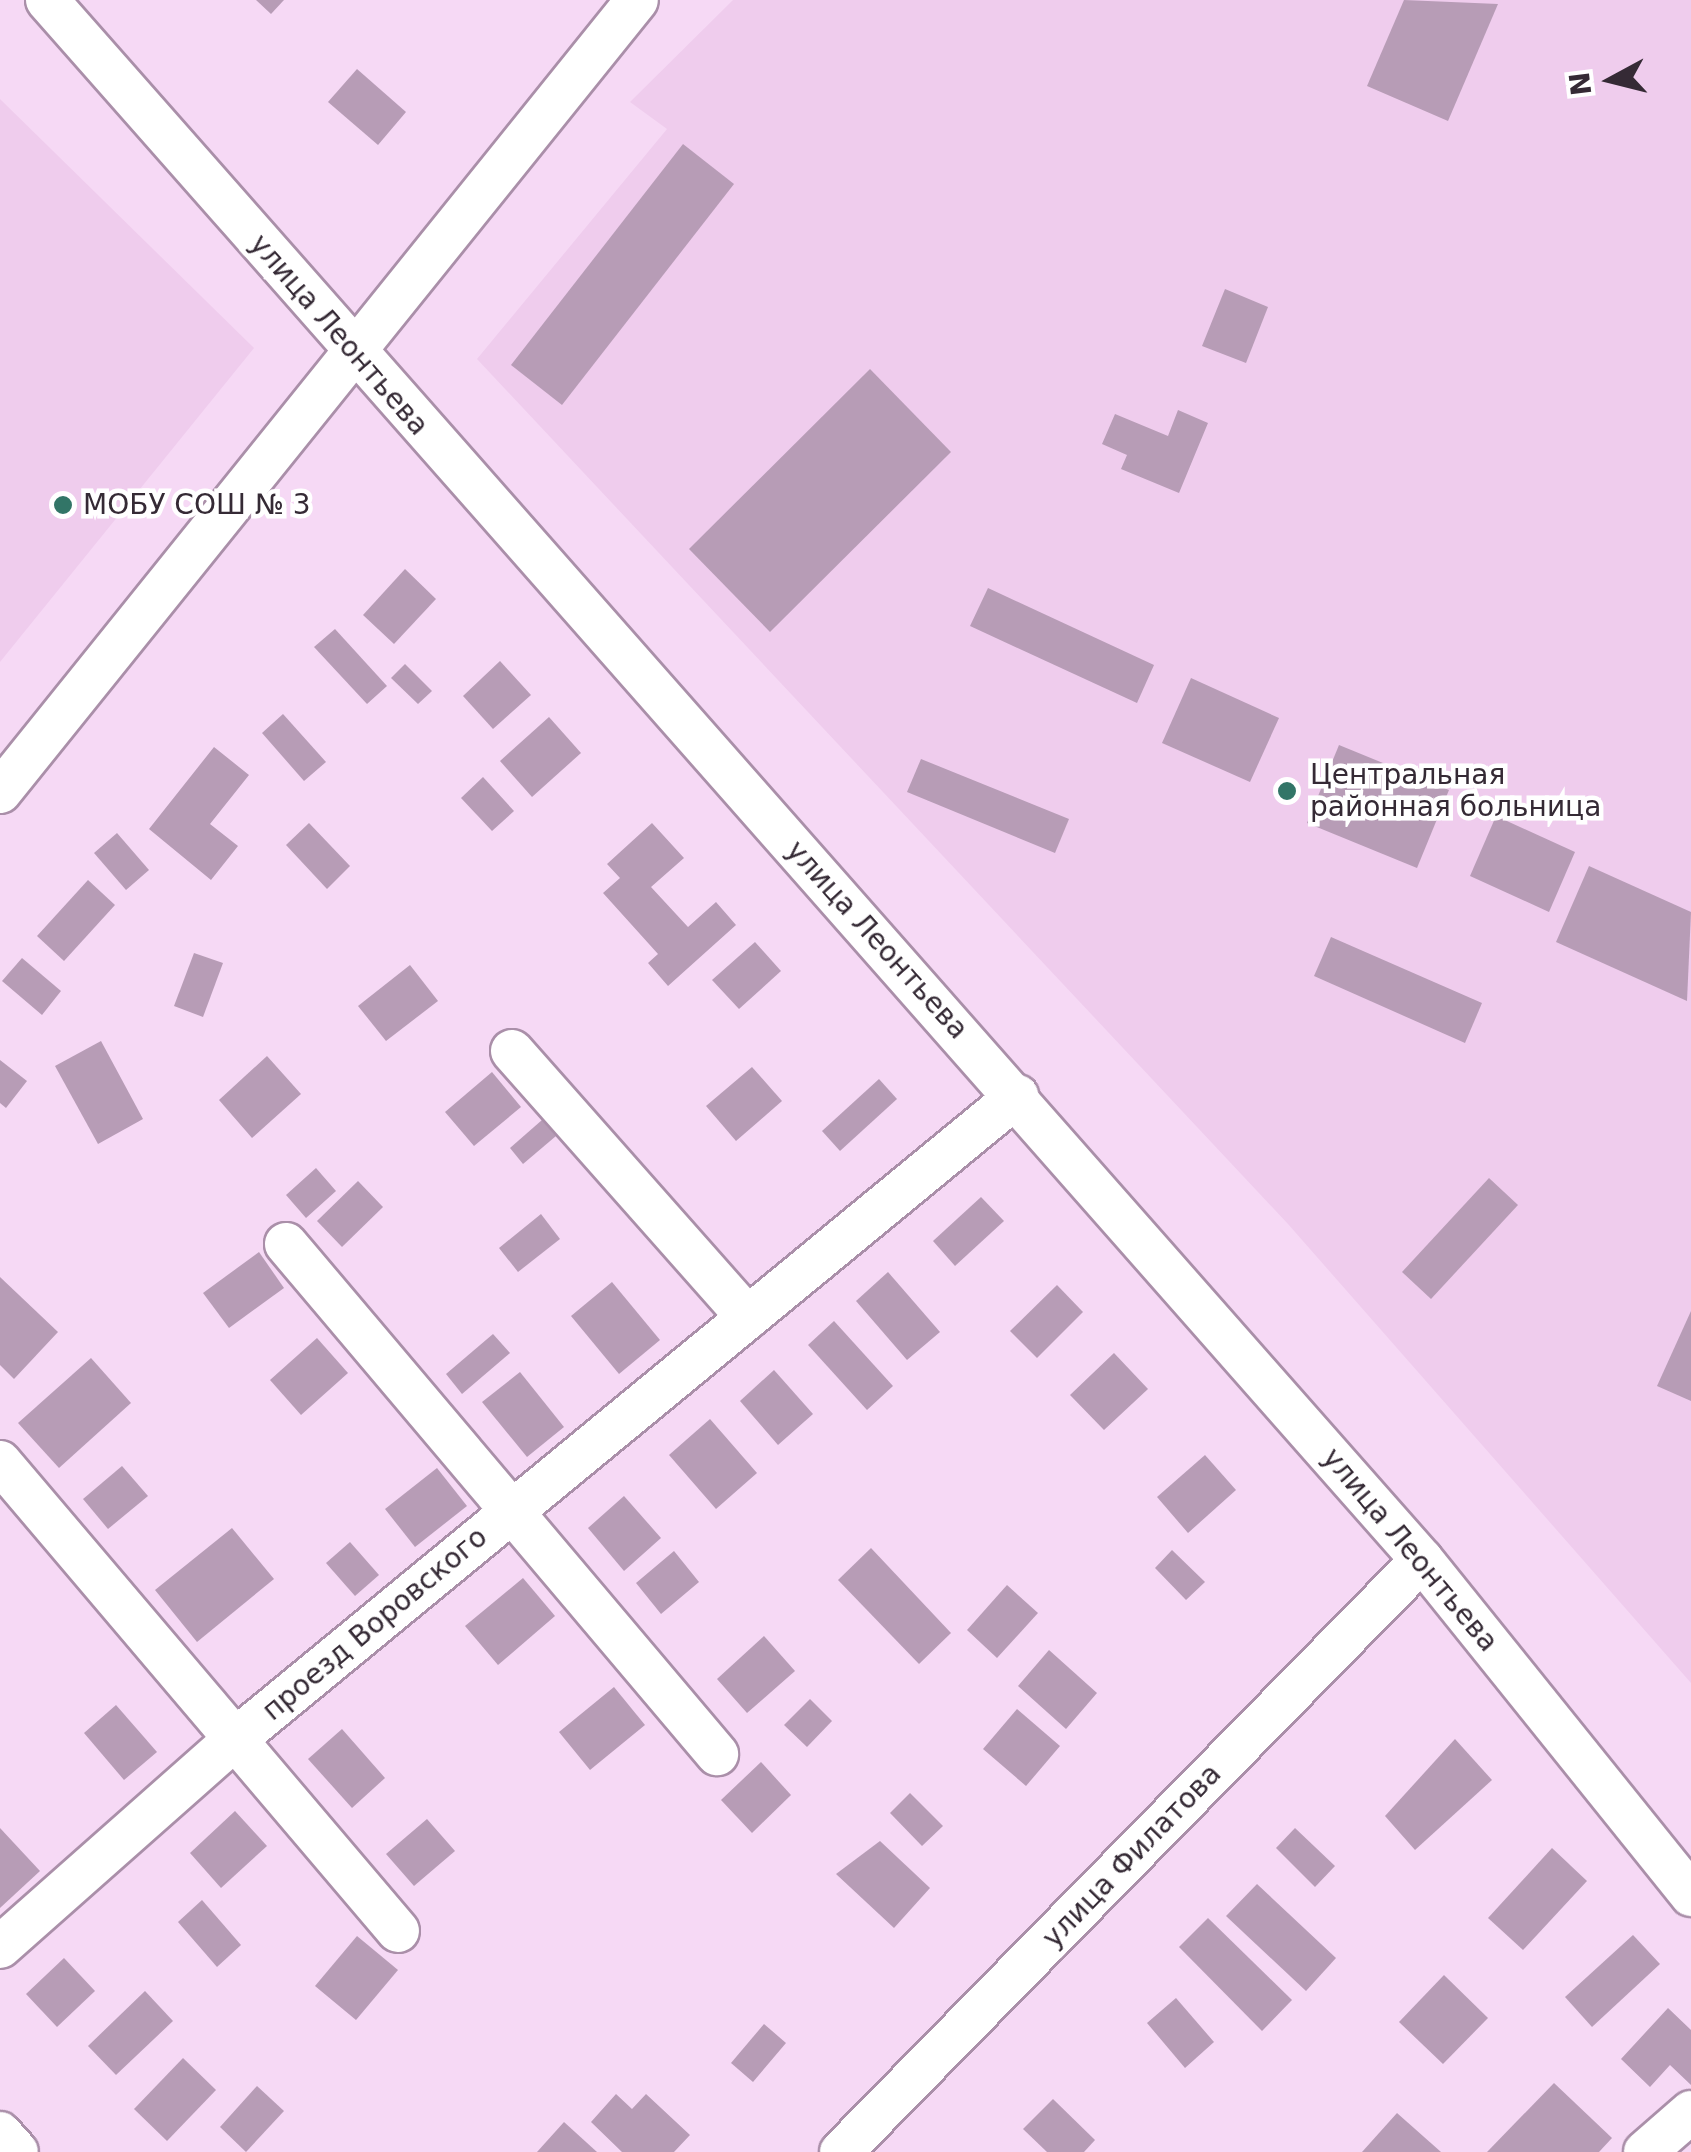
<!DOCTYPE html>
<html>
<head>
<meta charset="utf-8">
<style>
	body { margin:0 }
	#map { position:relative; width:1691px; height:2152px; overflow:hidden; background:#f6d9f5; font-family:"DejaVu Sans",sans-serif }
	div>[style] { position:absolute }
	.built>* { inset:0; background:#efcced }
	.building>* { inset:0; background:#b79cb6 }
	.roads { filter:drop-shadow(2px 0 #aa8fa9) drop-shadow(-2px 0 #aa8fa9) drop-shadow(0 2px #aa8fa9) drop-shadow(0 -2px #aa8fa9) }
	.minor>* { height:42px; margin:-21px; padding:0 21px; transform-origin:21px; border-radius:21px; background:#fff }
	.dots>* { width:28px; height:28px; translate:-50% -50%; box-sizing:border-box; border:5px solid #fff; border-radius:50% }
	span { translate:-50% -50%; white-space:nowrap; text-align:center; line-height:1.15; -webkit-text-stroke:9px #fff; paint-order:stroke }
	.street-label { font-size:28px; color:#352a35 }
	.poi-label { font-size:28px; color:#352a35 }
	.left { translate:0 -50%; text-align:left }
	.north { position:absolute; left:1561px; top:30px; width:100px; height:100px; -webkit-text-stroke:8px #fff; paint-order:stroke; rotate:263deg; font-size:28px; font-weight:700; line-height:40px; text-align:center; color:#352a35 }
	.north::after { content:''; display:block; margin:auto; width:35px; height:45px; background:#352a35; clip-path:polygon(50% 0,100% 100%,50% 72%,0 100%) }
</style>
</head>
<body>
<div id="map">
	<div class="built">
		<div style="clip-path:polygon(733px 0,1691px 0,1691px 1683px,1288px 1224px,477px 359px,667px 129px,630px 102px)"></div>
		<div style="clip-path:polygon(0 99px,254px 348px,0 662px)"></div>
	</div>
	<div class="building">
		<div style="clip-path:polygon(256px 0,284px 0,271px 14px)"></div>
		<div style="clip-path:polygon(1404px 0,1498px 4px,1448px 121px,1367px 86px)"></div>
		<div style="clip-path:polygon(357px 69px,406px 112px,378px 145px,328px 102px)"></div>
		<div style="clip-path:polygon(683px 144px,734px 184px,562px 405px,511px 365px)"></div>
		<div style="clip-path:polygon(1225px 289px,1268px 307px,1246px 363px,1202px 346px)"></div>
		<div style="clip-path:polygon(870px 369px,951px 452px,770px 632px,689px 549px)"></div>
		<div style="clip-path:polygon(1178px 410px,1208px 423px,1179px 493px,1121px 469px,1127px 455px,1102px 444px,1115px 414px,1168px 436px)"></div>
		<div style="clip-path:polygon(405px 569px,436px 599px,394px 644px,363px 615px)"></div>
		<div style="clip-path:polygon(988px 588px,1154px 665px,1137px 703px,970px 626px)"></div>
		<div style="clip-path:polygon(335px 629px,387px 686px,367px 704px,314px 647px)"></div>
		<div style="clip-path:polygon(500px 661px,531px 695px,493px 729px,463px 696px)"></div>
		<div style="clip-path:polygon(405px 664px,432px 691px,418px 704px,391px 678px)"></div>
		<div style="clip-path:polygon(1191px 678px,1279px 718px,1250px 782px,1162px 743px)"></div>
		<div style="clip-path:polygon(283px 714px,326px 762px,304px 781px,262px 733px)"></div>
		<div style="clip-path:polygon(549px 717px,581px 753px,532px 797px,500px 761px)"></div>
		<div style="clip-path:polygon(1339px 745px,1449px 790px,1417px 868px,1307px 823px)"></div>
		<div style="clip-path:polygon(214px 747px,249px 775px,210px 824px,238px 846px,211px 880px,149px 829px)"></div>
		<div style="clip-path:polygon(921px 759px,1069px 819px,1055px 853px,907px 792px)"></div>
		<div style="clip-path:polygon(483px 777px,514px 811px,492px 831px,461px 798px)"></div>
		<div style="clip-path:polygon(1496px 816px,1575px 852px,1549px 912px,1470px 876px)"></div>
		<div style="clip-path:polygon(309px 823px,350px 866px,327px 889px,286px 845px)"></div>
		<div style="clip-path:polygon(652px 823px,684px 858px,651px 887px,688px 927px,716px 902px,736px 925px,668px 986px,648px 963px,658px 954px,603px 893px,620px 878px,607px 864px)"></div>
		<div style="clip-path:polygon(117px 833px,149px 870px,126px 890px,94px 853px)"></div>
		<div style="clip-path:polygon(1589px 866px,1691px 912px,1687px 1001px,1556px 942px)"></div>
		<div style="clip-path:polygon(88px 880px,115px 905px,64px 961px,37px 936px)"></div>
		<div style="clip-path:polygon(1331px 937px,1482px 1003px,1465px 1043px,1314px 976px)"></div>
		<div style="clip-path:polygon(755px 942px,781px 971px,739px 1009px,712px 980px)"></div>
		<div style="clip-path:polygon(194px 953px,223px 963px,203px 1017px,174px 1006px)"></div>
		<div style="clip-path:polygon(22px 958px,61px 991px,42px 1015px,2px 981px)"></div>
		<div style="clip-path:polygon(410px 965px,438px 1001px,386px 1041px,358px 1006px)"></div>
		<div style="clip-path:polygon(101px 1041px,143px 1119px,98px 1144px,55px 1066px)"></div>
		<div style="clip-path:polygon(267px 1056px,301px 1094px,252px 1138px,219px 1100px)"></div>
		<div style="clip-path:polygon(0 1060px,27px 1081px,6px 1108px,0 1103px)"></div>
		<div style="clip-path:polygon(752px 1067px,782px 1101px,736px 1141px,706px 1106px)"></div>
		<div style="clip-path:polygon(492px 1072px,521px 1107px,474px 1146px,445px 1112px)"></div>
		<div style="clip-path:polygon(879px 1079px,897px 1099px,840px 1151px,822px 1131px)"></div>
		<div style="clip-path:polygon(542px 1120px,556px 1136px,523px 1164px,510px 1148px)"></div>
		<div style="clip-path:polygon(316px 1168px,336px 1191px,306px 1218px,286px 1195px)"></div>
		<div style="clip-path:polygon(1489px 1178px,1518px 1205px,1431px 1299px,1402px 1272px)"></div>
		<div style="clip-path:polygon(358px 1181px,383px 1207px,342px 1247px,317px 1221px)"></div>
		<div style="clip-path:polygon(981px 1197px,1004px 1221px,955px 1266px,933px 1241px)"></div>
		<div style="clip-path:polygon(541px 1214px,560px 1239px,518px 1272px,499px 1248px)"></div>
		<div style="clip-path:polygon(259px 1252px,284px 1288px,229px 1328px,203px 1293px)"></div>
		<div style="clip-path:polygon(888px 1272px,940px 1332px,907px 1360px,856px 1301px)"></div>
		<div style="clip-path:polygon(0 1277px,58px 1332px,14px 1379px,0 1365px)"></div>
		<div style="clip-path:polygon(612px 1282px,660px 1340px,619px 1374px,571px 1316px)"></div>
		<div style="clip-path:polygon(1057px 1285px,1083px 1312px,1037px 1358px,1010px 1331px)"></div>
		<div style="clip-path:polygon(1691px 1311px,1691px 1401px,1657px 1386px)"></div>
		<div style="clip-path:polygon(834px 1321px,893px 1386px,867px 1410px,808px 1345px)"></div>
		<div style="clip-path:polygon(493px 1334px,510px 1353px,462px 1394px,446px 1374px)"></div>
		<div style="clip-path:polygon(317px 1338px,348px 1373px,301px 1415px,270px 1380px)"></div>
		<div style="clip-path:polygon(1114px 1353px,1148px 1389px,1104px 1430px,1070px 1395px)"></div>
		<div style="clip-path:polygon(91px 1358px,131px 1403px,59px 1468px,18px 1423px)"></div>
		<div style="clip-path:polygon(774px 1370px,813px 1414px,778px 1445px,740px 1401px)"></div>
		<div style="clip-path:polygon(520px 1372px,564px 1427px,527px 1457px,482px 1402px)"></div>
		<div style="clip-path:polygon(710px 1419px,757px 1473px,716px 1509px,669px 1455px)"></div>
		<div style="clip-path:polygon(1205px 1455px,1236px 1490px,1188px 1533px,1157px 1497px)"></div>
		<div style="clip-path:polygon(122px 1466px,148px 1496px,108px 1529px,83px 1499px)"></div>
		<div style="clip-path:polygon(437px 1468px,467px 1506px,415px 1547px,385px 1509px)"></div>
		<div style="clip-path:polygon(624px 1496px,661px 1538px,624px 1571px,588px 1528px)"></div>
		<div style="clip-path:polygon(232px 1528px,274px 1579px,197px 1642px,155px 1590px)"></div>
		<div style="clip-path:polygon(350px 1542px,379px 1575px,355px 1596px,326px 1563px)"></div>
		<div style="clip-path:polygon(871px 1548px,951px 1633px,919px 1664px,838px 1580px)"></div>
		<div style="clip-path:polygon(1172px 1550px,1205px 1582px,1186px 1600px,1155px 1568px)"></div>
		<div style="clip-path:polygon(674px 1551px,699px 1582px,661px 1614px,636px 1583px)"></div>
		<div style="clip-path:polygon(523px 1578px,555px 1616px,498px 1665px,465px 1626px)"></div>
		<div style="clip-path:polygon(1007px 1585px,1038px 1613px,997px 1658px,967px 1630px)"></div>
		<div style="clip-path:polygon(764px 1636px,795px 1671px,747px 1713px,717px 1679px)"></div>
		<div style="clip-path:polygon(1049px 1650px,1097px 1693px,1066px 1729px,1018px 1686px)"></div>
		<div style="clip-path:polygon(614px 1687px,645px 1725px,590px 1770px,559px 1732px)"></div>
		<div style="clip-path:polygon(810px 1699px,832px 1721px,807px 1747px,784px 1725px)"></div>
		<div style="clip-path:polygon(116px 1705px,157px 1752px,124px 1780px,84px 1733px)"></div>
		<div style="clip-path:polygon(1017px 1709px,1060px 1746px,1026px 1786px,983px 1749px)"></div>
		<div style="clip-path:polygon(342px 1729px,385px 1778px,352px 1808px,308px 1759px)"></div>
		<div style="clip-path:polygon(1455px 1739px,1492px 1780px,1415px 1850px,1385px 1816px)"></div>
		<div style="clip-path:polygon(761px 1762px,791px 1795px,752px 1833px,721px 1800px)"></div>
		<div style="clip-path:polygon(910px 1793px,943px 1826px,922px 1846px,890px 1813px)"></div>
		<div style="clip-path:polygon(235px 1811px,267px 1846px,221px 1888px,190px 1853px)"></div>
		<div style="clip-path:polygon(427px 1819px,455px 1851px,414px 1886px,386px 1854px)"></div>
		<div style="clip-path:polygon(0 1828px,40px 1871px,0 1908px)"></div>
		<div style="clip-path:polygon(1295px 1828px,1335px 1866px,1315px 1887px,1276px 1848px)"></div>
		<div style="clip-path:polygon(880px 1841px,930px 1888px,894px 1928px,836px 1874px)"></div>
		<div style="clip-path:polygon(1552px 1848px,1587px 1881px,1523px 1950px,1488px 1918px)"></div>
		<div style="clip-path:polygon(1257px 1884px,1336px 1958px,1306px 1991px,1226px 1916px)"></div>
		<div style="clip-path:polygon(202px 1900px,241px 1945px,217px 1967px,178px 1922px)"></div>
		<div style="clip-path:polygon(1208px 1918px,1292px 2000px,1262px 2031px,1179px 1947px)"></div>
		<div style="clip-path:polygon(1633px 1935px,1660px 1964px,1592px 2027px,1565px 1997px)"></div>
		<div style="clip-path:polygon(357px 1936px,398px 1970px,356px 2020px,315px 1986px)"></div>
		<div style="clip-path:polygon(64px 1958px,95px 1991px,57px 2027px,26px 1994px)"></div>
		<div style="clip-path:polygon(1444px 1975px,1488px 2018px,1443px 2064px,1399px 2022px)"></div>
		<div style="clip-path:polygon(145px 1991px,173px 2021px,116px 2075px,88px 2046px)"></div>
		<div style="clip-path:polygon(1176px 1998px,1214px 2042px,1185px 2068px,1147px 2023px)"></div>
		<div style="clip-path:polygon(1668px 2008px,1691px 2030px,1691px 2085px,1670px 2065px,1650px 2087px,1621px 2059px)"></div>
		<div style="clip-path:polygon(764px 2024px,786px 2043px,753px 2082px,731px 2063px)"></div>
		<div style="clip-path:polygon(183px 2058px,216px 2090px,167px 2141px,134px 2109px)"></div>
		<div style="clip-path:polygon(1554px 2083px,1612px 2138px,1599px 2152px,1487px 2152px)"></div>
		<div style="clip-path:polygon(257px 2086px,284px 2111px,246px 2152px,220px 2127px)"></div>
		<div style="clip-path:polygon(616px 2094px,632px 2109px,646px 2094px,690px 2135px,674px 2152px,622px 2152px,591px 2122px)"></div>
		<div style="clip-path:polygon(1053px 2099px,1095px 2140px,1084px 2152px,1047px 2152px,1023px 2129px)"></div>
		<div style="clip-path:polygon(1397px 2113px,1441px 2152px,1362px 2152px)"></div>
		<div style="clip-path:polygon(564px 2122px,597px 2152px,537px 2152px)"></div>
	</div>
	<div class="roads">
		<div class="minor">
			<div style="left:47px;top:0;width:2079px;rotate:48.61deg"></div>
			<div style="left:1422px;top:1560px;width:430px;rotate:51.2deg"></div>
			<div style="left:0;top:792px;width:1016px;rotate:-51.19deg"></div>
			<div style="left:512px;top:1051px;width:356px;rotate:48.5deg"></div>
			<div style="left:286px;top:1244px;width:668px;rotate:49.8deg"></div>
			<div style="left:0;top:1462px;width:615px;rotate:49.68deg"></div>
			<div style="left:0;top:1947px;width:310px;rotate:-41.5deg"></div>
			<div style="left:232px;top:1742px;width:1017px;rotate:-39.45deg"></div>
			<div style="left:0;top:2133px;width:25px;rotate:48deg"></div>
			<div style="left:841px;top:2152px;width:829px;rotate:-45.54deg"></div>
			<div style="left:1645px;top:2152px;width:61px;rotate:-41deg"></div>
		</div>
	</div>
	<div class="dots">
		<div style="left:63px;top:505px;background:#327567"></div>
		<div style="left:1287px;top:791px;background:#327567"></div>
	</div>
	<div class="street-label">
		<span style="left:339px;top:335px;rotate:49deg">улица Леонтьева</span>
		<span style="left:877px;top:940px;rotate:48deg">улица Леонтьева</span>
		<span style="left:1410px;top:1550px;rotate:50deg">улица Леонтьева</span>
		<span style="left:375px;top:1624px;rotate:-40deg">проезд Воровского</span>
		<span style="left:1132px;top:1856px;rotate:-46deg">улица Филатова</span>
	</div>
	<div class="poi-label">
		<span class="left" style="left:83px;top:505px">МОБУ СОШ № 3</span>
		<span class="left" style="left:1310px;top:791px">Центральная<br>районная больница</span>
	</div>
	<div class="north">N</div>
</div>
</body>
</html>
